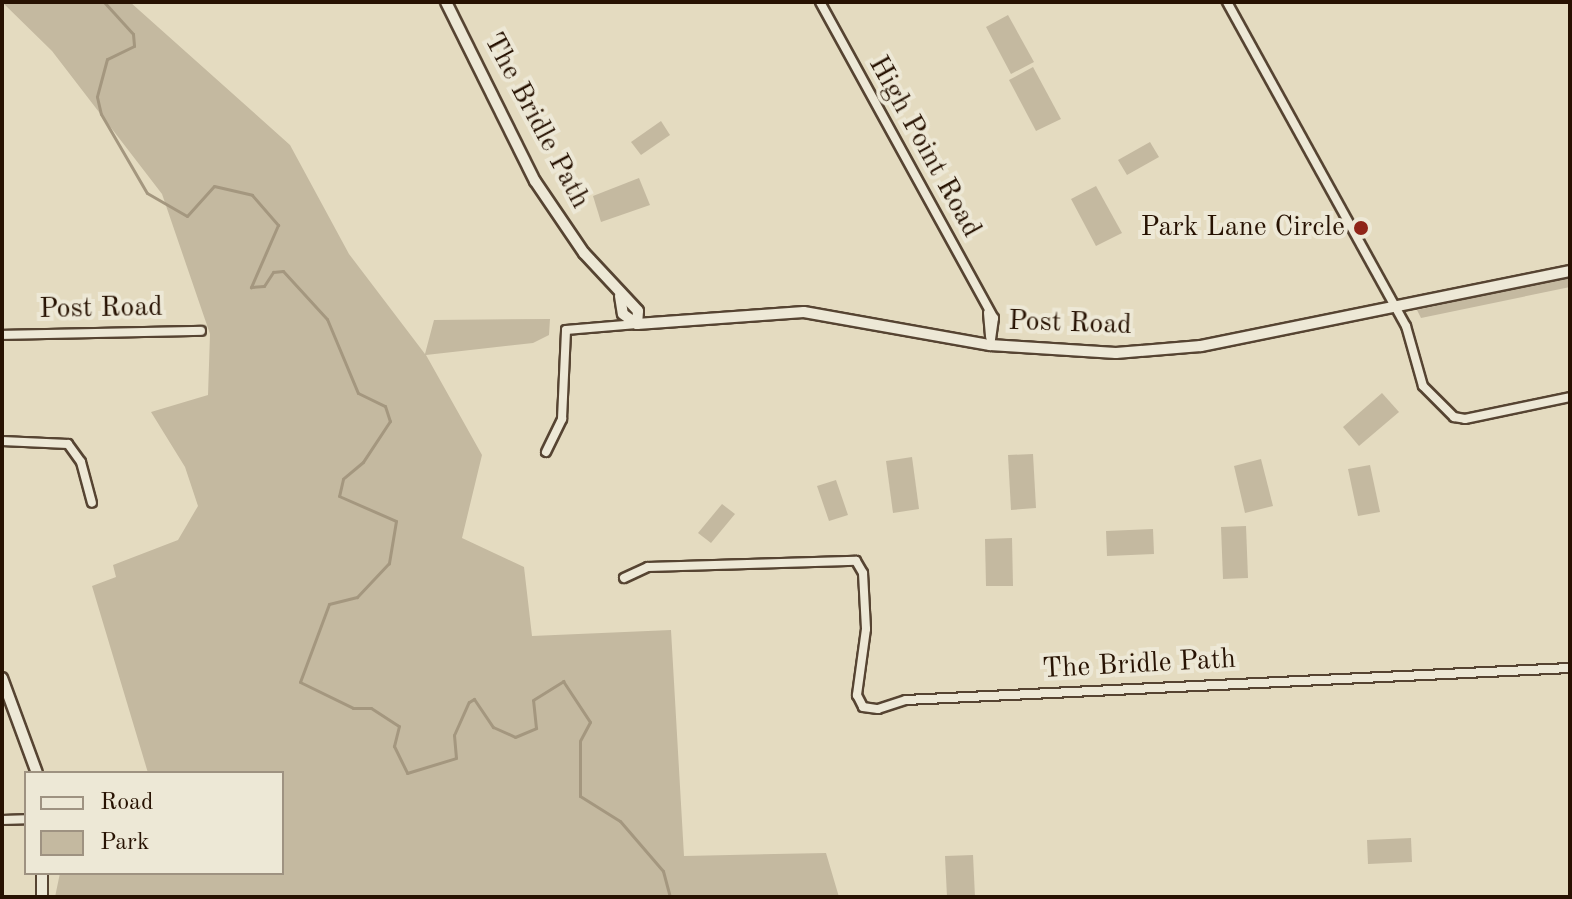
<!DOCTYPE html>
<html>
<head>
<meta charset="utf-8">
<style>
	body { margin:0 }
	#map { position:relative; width:1572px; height:899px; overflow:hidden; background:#e4dbc0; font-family:"Old Standard TT",serif }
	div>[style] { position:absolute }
	.green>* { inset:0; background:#c4b9a0 }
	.stream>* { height:3px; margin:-1.5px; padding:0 1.5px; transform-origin:1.5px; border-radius:1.5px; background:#a4977f }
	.roads { filter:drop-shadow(2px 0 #564432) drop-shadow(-2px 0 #564432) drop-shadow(0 2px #564432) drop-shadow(0 -2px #564432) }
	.minor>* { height:8px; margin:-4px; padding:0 4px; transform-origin:4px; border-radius:4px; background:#ede8d6 }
	.tertiary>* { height:10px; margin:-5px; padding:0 5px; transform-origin:5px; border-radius:5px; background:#ede8d6 }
	.dots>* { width:22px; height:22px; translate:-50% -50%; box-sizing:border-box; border:4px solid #ede8d6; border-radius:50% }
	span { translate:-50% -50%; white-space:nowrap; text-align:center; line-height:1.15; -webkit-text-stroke:8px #ede8d6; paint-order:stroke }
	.street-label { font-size:28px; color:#271202 }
	.poi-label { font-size:28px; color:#271202 }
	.right { translate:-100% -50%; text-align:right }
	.frame { position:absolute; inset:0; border:4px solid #271202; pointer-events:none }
	.legend { position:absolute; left:24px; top:771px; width:260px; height:104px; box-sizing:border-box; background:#ede8d6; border:2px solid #9e9281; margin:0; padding:10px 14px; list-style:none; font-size:24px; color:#271202 }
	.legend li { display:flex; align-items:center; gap:16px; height:40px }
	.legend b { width:40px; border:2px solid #9e9281 }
</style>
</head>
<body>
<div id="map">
	<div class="green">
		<div style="clip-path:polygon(2px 2px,130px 2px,290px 145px,349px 254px,425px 354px,434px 320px,550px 319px,549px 335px,533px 343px,426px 355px,482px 455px,462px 538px,524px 567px,532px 636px,671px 630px,684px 856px,826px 853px,839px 897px,55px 897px,60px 873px,282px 873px,282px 773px,148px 773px,92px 586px,116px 577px,113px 565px,178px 540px,198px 506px,185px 467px,151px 412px,208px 395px,210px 334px,162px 194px,52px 51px)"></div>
		<div style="clip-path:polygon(1008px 15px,1034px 62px,1011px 74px,986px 27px)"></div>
		<div style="clip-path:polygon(1033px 67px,1061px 119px,1036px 131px,1009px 80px)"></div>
		<div style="clip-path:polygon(661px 121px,670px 135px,641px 155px,631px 142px)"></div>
		<div style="clip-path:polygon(1150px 142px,1159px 157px,1127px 175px,1118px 160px)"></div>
		<div style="clip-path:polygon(639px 178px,650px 205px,601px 222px,593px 196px)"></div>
		<div style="clip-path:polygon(1096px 186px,1122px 233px,1096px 246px,1071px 199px)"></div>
		<div style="clip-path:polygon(1570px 277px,1570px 287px,1421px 318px,1417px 310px)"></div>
		<div style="clip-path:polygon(1382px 393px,1399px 412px,1359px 446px,1343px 427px)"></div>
		<div style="clip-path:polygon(1033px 454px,1036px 508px,1011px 510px,1008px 455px)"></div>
		<div style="clip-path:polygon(912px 457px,919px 509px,893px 513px,886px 461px)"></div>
		<div style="clip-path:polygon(1261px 459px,1273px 506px,1245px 513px,1234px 466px)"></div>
		<div style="clip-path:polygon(1370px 465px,1380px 512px,1358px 516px,1348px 469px)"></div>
		<div style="clip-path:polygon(836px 480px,848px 515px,829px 521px,817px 486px)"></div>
		<div style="clip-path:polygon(722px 504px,735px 514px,711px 543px,698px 533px)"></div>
		<div style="clip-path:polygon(1246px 526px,1248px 578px,1223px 579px,1221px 527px)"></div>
		<div style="clip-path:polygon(1153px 529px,1154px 554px,1107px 556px,1106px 531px)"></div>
		<div style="clip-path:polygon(1012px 538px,1013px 586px,986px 586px,985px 539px)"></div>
		<div style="clip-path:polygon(1411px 838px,1412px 862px,1368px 864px,1367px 840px)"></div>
		<div style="clip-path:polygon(973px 855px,975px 897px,947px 897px,945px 856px)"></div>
	</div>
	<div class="stream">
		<div style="left:104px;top:2px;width:43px;rotate:47.8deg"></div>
		<div style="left:133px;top:34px;width:12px;rotate:85deg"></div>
		<div style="left:134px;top:46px;width:30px;rotate:154deg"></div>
		<div style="left:107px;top:59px;width:39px;rotate:105deg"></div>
		<div style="left:97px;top:97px;width:17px;rotate:77deg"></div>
		<div style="left:101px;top:114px;width:91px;rotate:59.8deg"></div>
		<div style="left:147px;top:193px;width:46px;rotate:29.9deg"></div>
		<div style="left:187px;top:216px;width:40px;rotate:-48deg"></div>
		<div style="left:214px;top:186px;width:39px;rotate:13deg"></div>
		<div style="left:252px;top:195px;width:40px;rotate:49deg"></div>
		<div style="left:278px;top:225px;width:68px;rotate:113.5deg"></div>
		<div style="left:251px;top:287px;width:13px;rotate:-4deg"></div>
		<div style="left:264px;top:286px;width:17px;rotate:-57deg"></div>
		<div style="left:273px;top:272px;width:10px;rotate:-6deg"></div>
		<div style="left:283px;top:271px;width:65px;rotate:47.5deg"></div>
		<div style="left:327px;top:319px;width:80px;rotate:67.3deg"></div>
		<div style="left:358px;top:393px;width:30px;rotate:26deg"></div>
		<div style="left:385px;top:406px;width:16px;rotate:72deg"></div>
		<div style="left:390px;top:421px;width:49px;rotate:123.4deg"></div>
		<div style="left:363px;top:462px;width:26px;rotate:140deg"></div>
		<div style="left:343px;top:479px;width:17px;rotate:103deg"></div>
		<div style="left:339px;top:496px;width:62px;rotate:23.7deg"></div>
		<div style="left:396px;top:521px;width:43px;rotate:99.5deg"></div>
		<div style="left:389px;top:563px;width:47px;rotate:133.3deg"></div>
		<div style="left:357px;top:597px;width:29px;rotate:166deg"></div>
		<div style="left:329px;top:604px;width:83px;rotate:110.4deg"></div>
		<div style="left:300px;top:682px;width:59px;rotate:26.1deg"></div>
		<div style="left:353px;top:708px;width:18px"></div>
		<div style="left:371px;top:708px;width:33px;rotate:33deg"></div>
		<div style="left:399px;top:726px;width:21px;rotate:104deg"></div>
		<div style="left:394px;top:746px;width:30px;rotate:64deg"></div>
		<div style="left:407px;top:773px;width:51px;rotate:-17deg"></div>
		<div style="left:456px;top:758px;width:23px;rotate:-95deg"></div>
		<div style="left:454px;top:735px;width:36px;rotate:-66deg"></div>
		<div style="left:469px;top:702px;width:6px;rotate:-31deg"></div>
		<div style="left:474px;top:699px;width:34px;rotate:56deg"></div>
		<div style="left:493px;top:727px;width:24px;rotate:24deg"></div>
		<div style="left:515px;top:737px;width:23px;rotate:-23deg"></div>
		<div style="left:536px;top:728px;width:28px;rotate:-96deg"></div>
		<div style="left:533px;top:700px;width:36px;rotate:-32deg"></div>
		<div style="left:563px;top:681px;width:49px;rotate:56.6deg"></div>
		<div style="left:590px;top:722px;width:21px;rotate:118deg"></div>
		<div style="left:580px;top:741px;width:55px;rotate:90deg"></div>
		<div style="left:580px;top:796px;width:47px;rotate:32deg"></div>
		<div style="left:620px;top:821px;width:66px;rotate:49.3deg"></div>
		<div style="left:663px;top:871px;width:27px;rotate:75deg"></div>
	</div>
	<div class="roads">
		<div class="minor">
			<div style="left:820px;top:2px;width:361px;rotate:61.2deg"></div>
			<div style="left:994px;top:318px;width:27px;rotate:98deg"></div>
			<div style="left:1227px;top:2px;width:370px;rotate:61.1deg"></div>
			<div style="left:1406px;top:326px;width:62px;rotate:74.2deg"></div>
			<div style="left:1423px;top:386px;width:44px;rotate:45deg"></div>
			<div style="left:1454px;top:417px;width:11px;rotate:10deg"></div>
			<div style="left:1465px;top:419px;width:107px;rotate:-11.8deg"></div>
			<div style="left:988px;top:313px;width:24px;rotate:85deg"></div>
			<div style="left:2px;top:335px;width:199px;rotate:-1.2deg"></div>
			<div style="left:2px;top:441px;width:66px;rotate:2.6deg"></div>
			<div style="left:68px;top:444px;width:22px;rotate:54deg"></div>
			<div style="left:81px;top:462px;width:42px;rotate:75deg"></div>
			<div style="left:546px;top:452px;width:37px;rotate:-64deg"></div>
			<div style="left:562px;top:419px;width:89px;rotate:-87.4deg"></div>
			<div style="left:566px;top:330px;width:71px;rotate:-4.8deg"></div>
			<div style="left:624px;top:578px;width:26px;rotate:-25deg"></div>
			<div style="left:648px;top:567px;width:208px;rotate:-1.7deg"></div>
			<div style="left:856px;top:561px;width:14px;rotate:60deg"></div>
			<div style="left:863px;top:573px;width:56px;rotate:86.9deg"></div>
			<div style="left:866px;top:629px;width:67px;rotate:97.8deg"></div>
			<div style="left:857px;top:695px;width:13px;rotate:63deg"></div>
			<div style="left:863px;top:707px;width:15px;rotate:8deg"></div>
			<div style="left:878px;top:709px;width:29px;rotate:-18deg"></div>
			<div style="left:906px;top:700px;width:665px;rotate:-2.76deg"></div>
			<div style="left:2px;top:820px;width:24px;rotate:-2deg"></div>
		</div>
		<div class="tertiary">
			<div style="left:446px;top:2px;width:200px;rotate:63.6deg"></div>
			<div style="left:535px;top:181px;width:87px;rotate:55.8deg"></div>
			<div style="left:584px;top:253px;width:79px;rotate:47deg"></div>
			<div style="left:638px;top:311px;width:13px;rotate:94deg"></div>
			<div style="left:620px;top:296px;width:18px;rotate:81deg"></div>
			<div style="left:623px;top:314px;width:17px;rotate:36deg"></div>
			<div style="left:637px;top:324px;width:167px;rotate:-4.1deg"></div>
			<div style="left:804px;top:312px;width:189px;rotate:10.1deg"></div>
			<div style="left:990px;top:345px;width:126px;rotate:3.6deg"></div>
			<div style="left:1116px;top:353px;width:85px;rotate:-4.7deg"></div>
			<div style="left:1201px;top:346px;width:377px;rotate:-11.5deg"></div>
			<div style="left:2px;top:678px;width:101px;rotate:69.8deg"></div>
			<div style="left:42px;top:873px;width:24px;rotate:90deg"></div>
		</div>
	</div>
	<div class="dots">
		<div style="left:1361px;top:228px;background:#8f2418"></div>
	</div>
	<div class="street-label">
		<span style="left:536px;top:121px;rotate:62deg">The Bridle Path</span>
		<span style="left:924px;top:147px;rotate:61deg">High Point Road</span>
		<span style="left:101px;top:309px;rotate:-1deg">Post Road</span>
		<span style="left:1070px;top:324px;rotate:2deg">Post Road</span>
		<span style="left:1139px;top:665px;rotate:-3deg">The Bridle Path</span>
	</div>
	<div class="poi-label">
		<span class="right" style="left:1345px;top:228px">Park Lane Circle</span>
	</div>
	<div class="frame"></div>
	<ul class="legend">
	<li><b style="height:10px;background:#ede8d6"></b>Road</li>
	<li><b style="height:22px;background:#c4b9a0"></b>Park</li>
	</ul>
</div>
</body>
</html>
